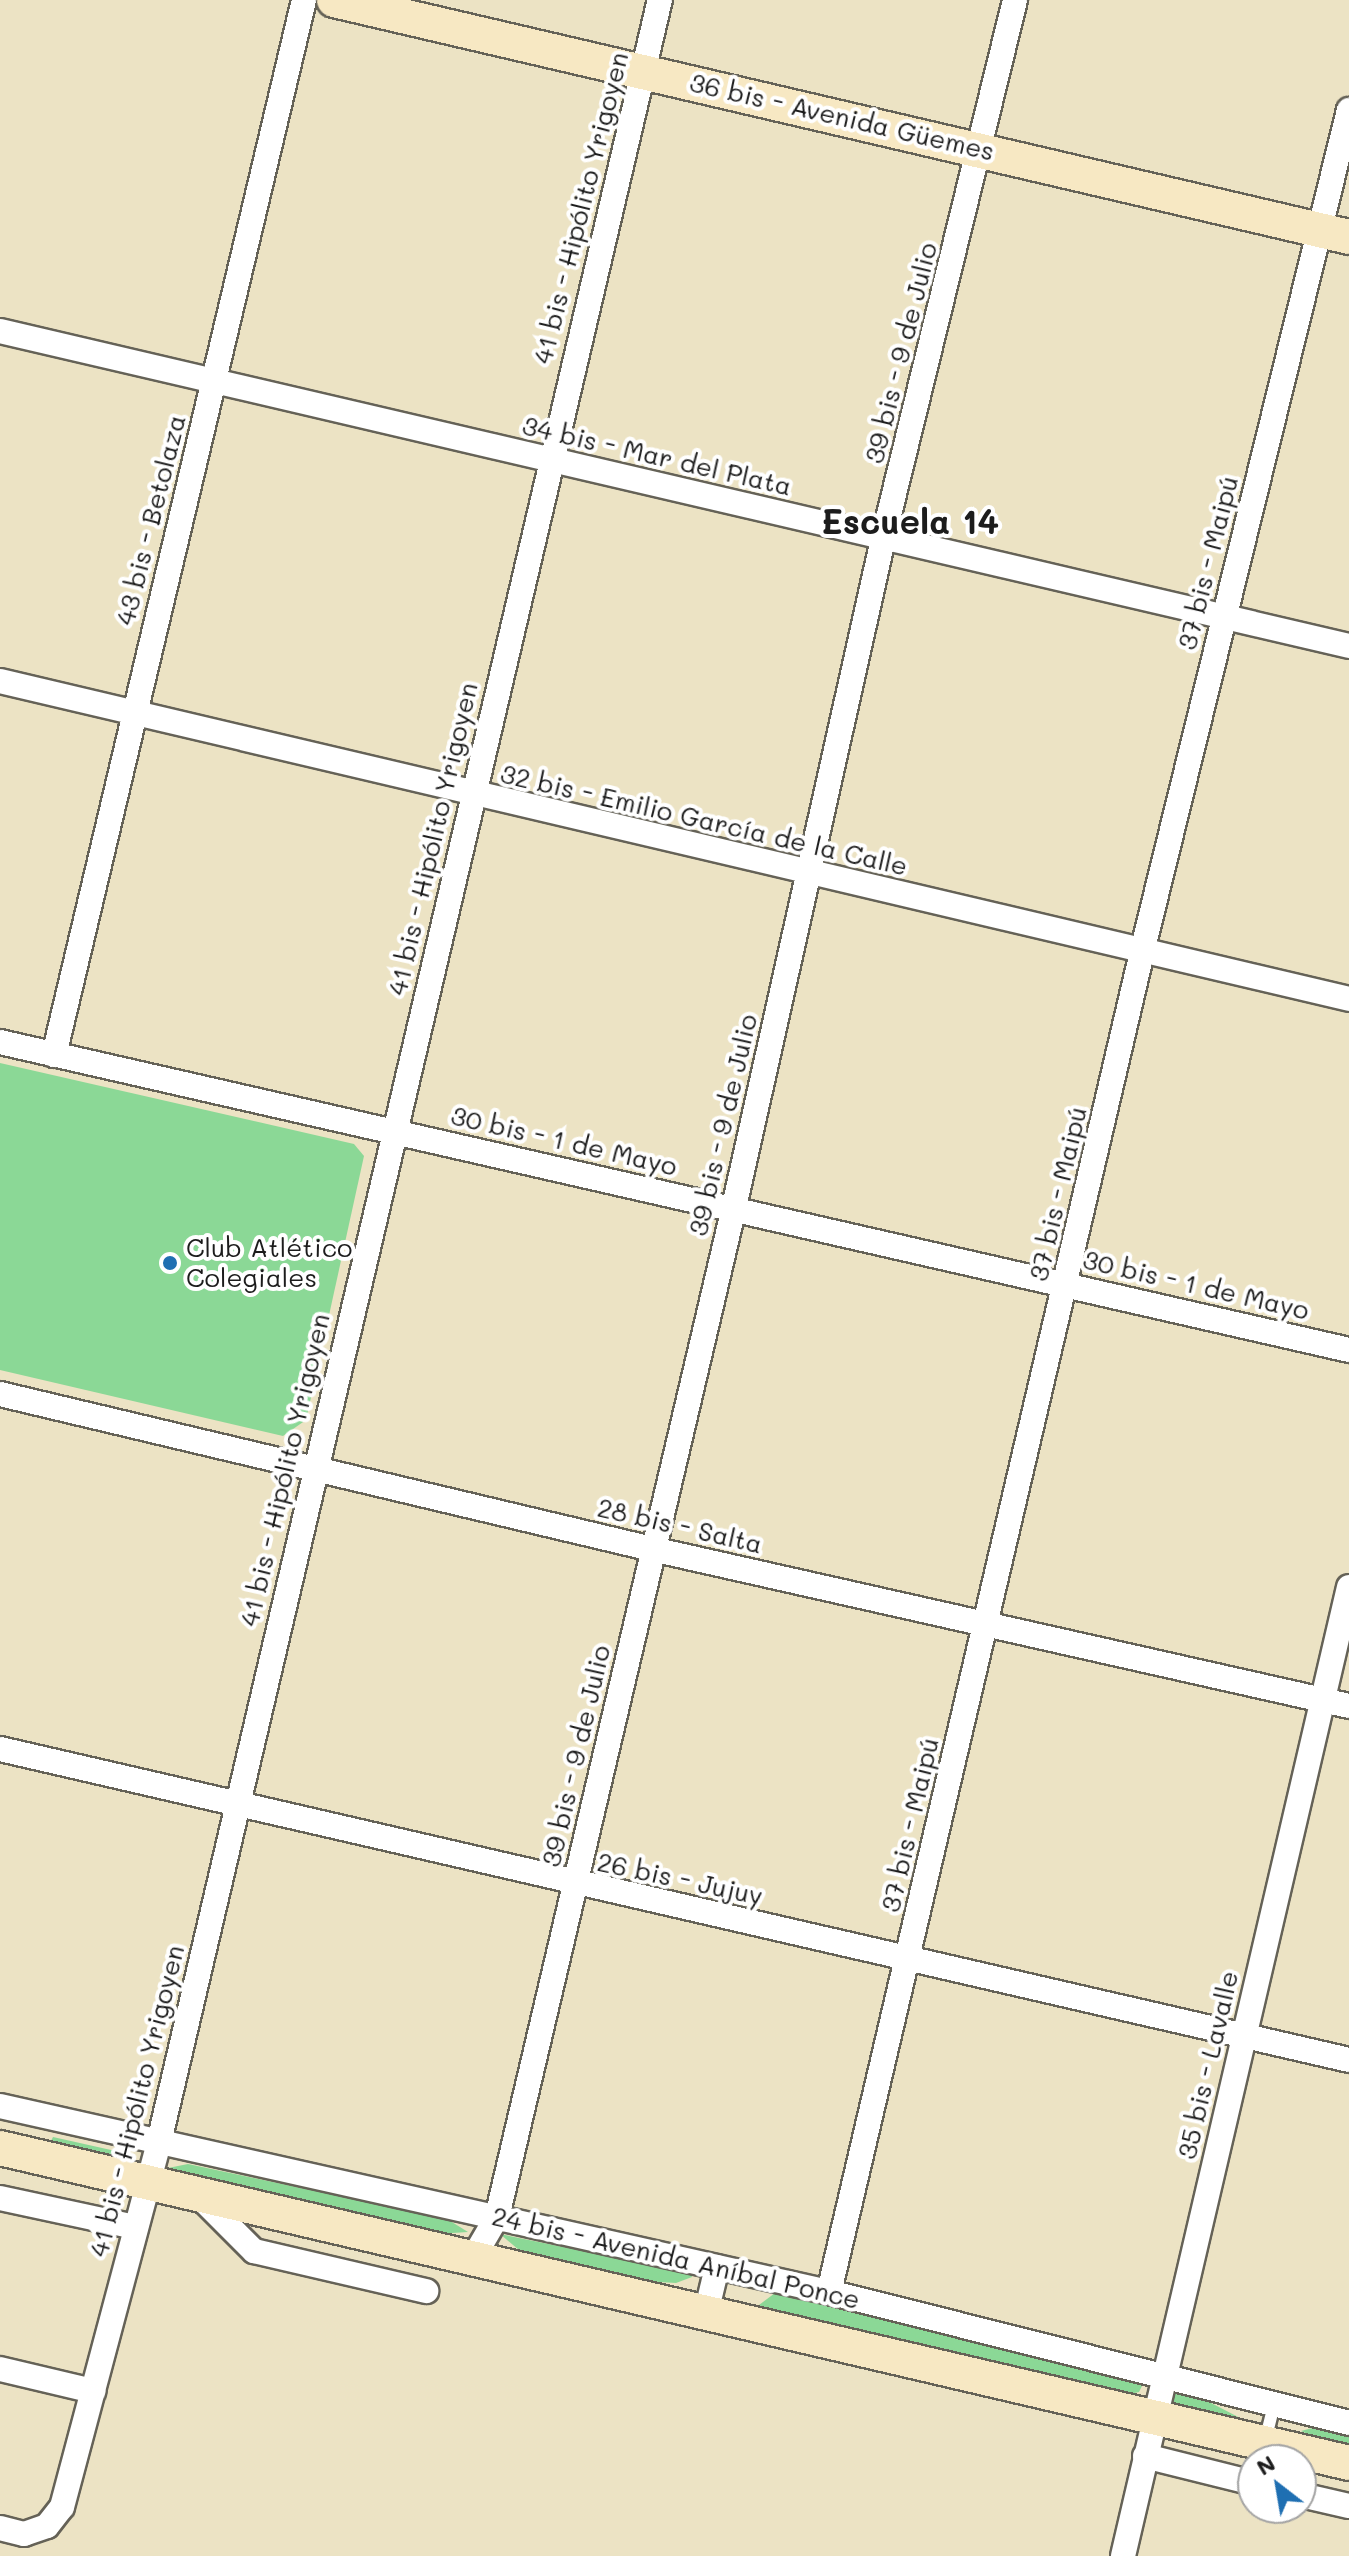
<!DOCTYPE html>
<html>
<head>
<meta charset="utf-8">
<style>
	body { margin:0 }
	#map { position:relative; width:1349px; height:2556px; overflow:hidden; background:#ece3c4; font-family:Mali,sans-serif }
	div>[style] { position:absolute }
	.green>* { inset:0; background:#8bd896 }
	.roads { filter:drop-shadow(2px 0 #656257) drop-shadow(-2px 0 #656257) drop-shadow(0 2px #656257) drop-shadow(0 -2px #656257) }
	.lane>* { height:12px; margin:-6px; padding:0 6px; transform-origin:6px; border-radius:6px; background:#fff }
	.street>* { height:24px; margin:-12px; padding:0 12px; transform-origin:12px; border-radius:12px; background:#fff }
	.secondary>* { height:34px; margin:-17px; padding:0 17px; transform-origin:17px; border-radius:17px; background:#f7e8c3 }
	.dots>* { width:22px; height:22px; translate:-50% -50%; box-sizing:border-box; border:4px solid #fff; border-radius:50% }
	span { translate:-50% -50%; white-space:nowrap; text-align:center; line-height:1.15; -webkit-text-stroke:8px #fff; paint-order:stroke }
	.street-label { font-size:26px; color:#1c1c1c }
	.poi-label { font-size:26px; color:#1c1c1c }
	.left { translate:0 -50%; text-align:left }
	.district-label { font-size:34px; color:#1c1c1c; font-weight:700 }
	.north { position:absolute; left:1237px; top:2444px; width:80px; height:80px; box-sizing:border-box; background:#fff; border:2px solid #a4a4a4; border-radius:50%; rotate:329deg; font-size:22px; font-weight:700; line-height:32px; text-align:center; color:#1c1c1c }
	.north::after { content:''; display:block; margin:auto; width:28px; height:36px; background:#1f6fb2; clip-path:polygon(50% 0,100% 100%,50% 72%,0 100%) }
</style>
</head>
<body>
<div id="map">
	<div class="green">
		<div style="clip-path:polygon(0 1063px,354px 1144px,364px 1156px,306px 1420px,283px 1436px,0 1370px)"></div>
		<div style="clip-path:polygon(53px 2137px,120px 2152px,118px 2163px,48px 2147px)"></div>
		<div style="clip-path:polygon(188px 2164px,447px 2219px,468px 2232px,421px 2235px,181px 2179px,168px 2168px)"></div>
		<div style="clip-path:polygon(500px 2234px,691px 2273px,692px 2277px,676px 2283px,643px 2281px,525px 2255px)"></div>
		<div style="clip-path:polygon(775px 2293px,1132px 2378px,1142px 2386px,1139px 2392px,1115px 2397px,755px 2308px)"></div>
		<div style="clip-path:polygon(1176px 2390px,1186px 2390px,1244px 2420px,1233px 2422px,1175px 2406px,1171px 2396px)"></div>
		<div style="clip-path:polygon(1316px 2427px,1349px 2435px,1349px 2453px,1301px 2431px)"></div>
	</div>
	<div class="roads">
		<div class="lane">
			<div style="left:1265px;top:2441px;width:38px;rotate:-76deg"></div>
		</div>
		<div class="street">
			<div style="left:0;top:331px;width:1385px;rotate:13.14deg"></div>
			<div style="left:0;top:681px;width:1386px;rotate:13.26deg"></div>
			<div style="left:0;top:1042px;width:1384px;rotate:12.86deg"></div>
			<div style="left:54px;top:1055px;width:1084px;rotate:-76.67deg"></div>
			<div style="left:0;top:1394px;width:670px;rotate:13.37deg"></div>
			<div style="left:652px;top:1549px;width:714px;rotate:12.69deg"></div>
			<div style="left:0;top:1749px;width:1384px;rotate:12.98deg"></div>
			<div style="left:0;top:2106px;width:850px;rotate:12.65deg"></div>
			<div style="left:829px;top:2292px;width:536px;rotate:14.14deg"></div>
			<div style="left:199px;top:2196px;width:78px;rotate:45deg"></div>
			<div style="left:254px;top:2251px;width:177px;rotate:13.1deg"></div>
			<div style="left:0;top:2198px;width:138px;rotate:12.1deg"></div>
			<div style="left:473px;top:2258px;width:48px;rotate:-59.7deg"></div>
			<div style="left:497px;top:2217px;width:1037px;rotate:-76.79deg"></div>
			<div style="left:734px;top:1207px;width:689px;rotate:-77.42deg"></div>
			<div style="left:884px;top:535px;width:551px;rotate:-76.24deg"></div>
			<div style="left:829px;top:2292px;width:1380px;rotate:-76.85deg"></div>
			<div style="left:1143px;top:948px;width:863px;rotate:-76.19deg"></div>
			<div style="left:707px;top:2309px;width:43px;rotate:-76.6deg"></div>
			<div style="left:0;top:2369px;width:96px;rotate:13.3deg"></div>
			<div style="left:1145px;top:2456px;width:111px;rotate:14deg"></div>
			<div style="left:1301px;top:2495px;width:49px;rotate:12.9deg"></div>
			<div style="left:0;top:2528px;width:25px;rotate:14deg"></div>
			<div style="left:24px;top:2534px;width:24px;rotate:-19deg"></div>
			<div style="left:47px;top:2526px;width:24px;rotate:-52deg"></div>
			<div style="left:62px;top:2507px;width:378px;rotate:-75.1deg"></div>
			<div style="left:159px;top:2142px;width:2200px;rotate:-76.84deg"></div>
			<div style="left:1123px;top:2556px;width:995px;rotate:-76.87deg"></div>
		</div>
		<div class="secondary">
			<div style="left:334px;top:0;width:1042px;rotate:13.14deg"></div>
			<div style="left:0;top:2148px;width:1385px;rotate:13.14deg"></div>
		</div>
	</div>
	<div class="dots">
		<div style="left:170px;top:1263px;background:#1f6fb2"></div>
	</div>
	<div class="street-label">
		<span style="left:842px;top:117px;rotate:13deg">36 bis - Avenida Güemes</span>
		<span style="left:581px;top:208px;rotate:-76deg">41 bis - Hipólito Yrigoyen</span>
		<span style="left:901px;top:353px;rotate:-76deg">39 bis - 9 de Julio</span>
		<span style="left:657px;top:456px;rotate:13deg">34 bis - Mar del Plata</span>
		<span style="left:151px;top:520px;rotate:-76deg">43 bis - Betolaza</span>
		<span style="left:1208px;top:563px;rotate:-76deg">37 bis - Maipú</span>
		<span style="left:704px;top:820px;rotate:13deg">32 bis - Emilio García de la Calle</span>
		<span style="left:433px;top:839px;rotate:-77deg">41 bis - Hipólito Yrigoyen</span>
		<span style="left:723px;top:1125px;rotate:-77deg">39 bis - 9 de Julio</span>
		<span style="left:564px;top:1141px;rotate:13deg">30 bis - 1 de Mayo</span>
		<span style="left:1058px;top:1194px;rotate:-77deg">37 bis - Maipú</span>
		<span style="left:1196px;top:1285px;rotate:13deg">30 bis - 1 de Mayo</span>
		<span style="left:285px;top:1470px;rotate:-77deg">41 bis - Hipólito Yrigoyen</span>
		<span style="left:680px;top:1526px;rotate:13deg">28 bis - Salta</span>
		<span style="left:576px;top:1756px;rotate:-77deg">39 bis - 9 de Julio</span>
		<span style="left:910px;top:1825px;rotate:-77deg">37 bis - Maipú</span>
		<span style="left:680px;top:1879px;rotate:12deg">26 bis - Jujuy</span>
		<span style="left:1208px;top:2065px;rotate:-77deg">35 bis - Lavalle</span>
		<span style="left:137px;top:2101px;rotate:-76deg">41 bis - Hipólito Yrigoyen</span>
		<span style="left:676px;top:2258px;rotate:13deg">24 bis - Avenida Aníbal Ponce</span>
	</div>
	<div class="poi-label">
		<span class="left" style="left:186px;top:1263px">Club Atlético<br>Colegiales</span>
	</div>
	<div class="district-label">
		<span style="left:910px;top:521px">Escuela 14</span>
	</div>
	<div class="north">N</div>
</div>
</body>
</html>
